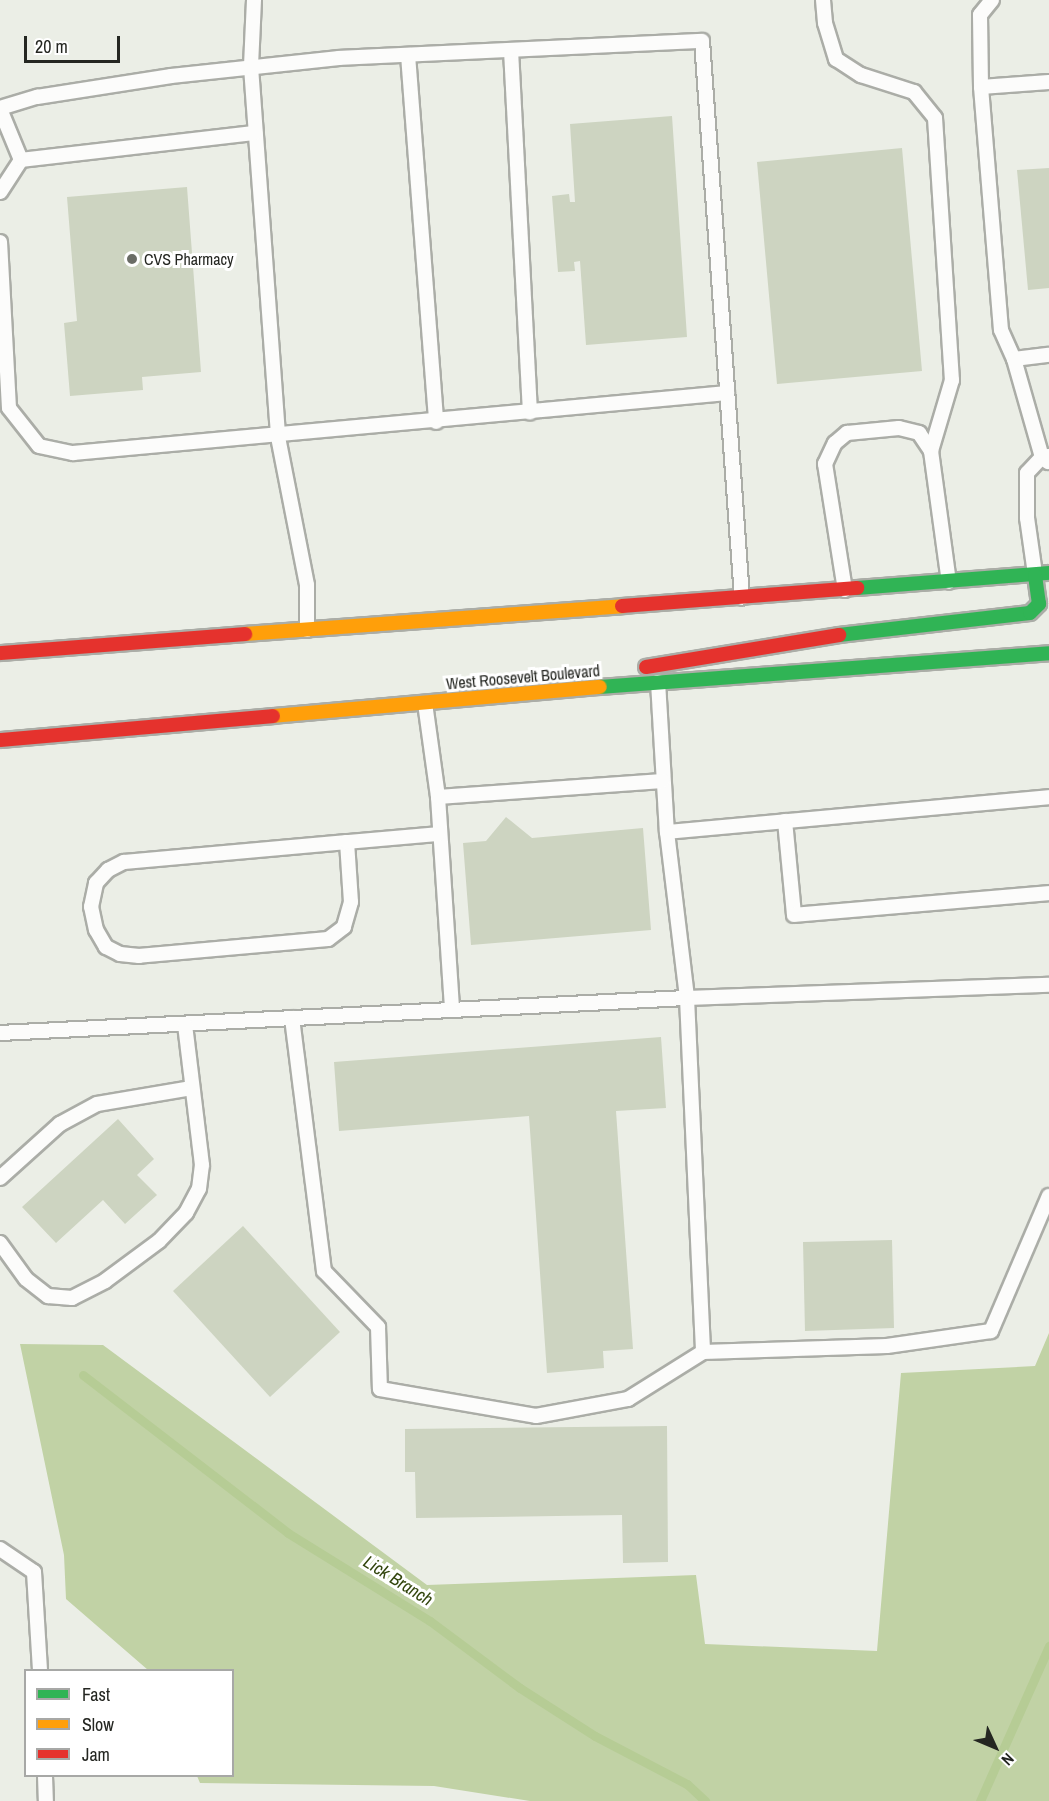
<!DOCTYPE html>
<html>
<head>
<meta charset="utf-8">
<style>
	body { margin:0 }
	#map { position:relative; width:1049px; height:1801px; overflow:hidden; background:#ebeee6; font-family:"Archivo Narrow",sans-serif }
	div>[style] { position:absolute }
	.forest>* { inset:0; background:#c1d2a5 }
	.stream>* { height:9px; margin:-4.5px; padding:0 4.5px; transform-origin:4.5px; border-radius:4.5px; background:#b6cc95 }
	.building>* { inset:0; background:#cdd4c1 }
	.roads { filter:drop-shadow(2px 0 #abada7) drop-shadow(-2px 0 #abada7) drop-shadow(0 2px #abada7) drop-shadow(0 -2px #abada7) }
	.lane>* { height:14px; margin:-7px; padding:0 7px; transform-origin:7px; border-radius:7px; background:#fcfcfb }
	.fast>* { height:14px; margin:-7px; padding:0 7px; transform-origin:7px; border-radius:7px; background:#30b455 }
	.slow>* { height:14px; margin:-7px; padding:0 7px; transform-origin:7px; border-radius:7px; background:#ff9f0a }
	.jam>* { height:14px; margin:-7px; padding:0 7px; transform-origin:7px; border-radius:7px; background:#e5322d }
	.dots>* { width:16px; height:16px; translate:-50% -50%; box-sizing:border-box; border:3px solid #fff; border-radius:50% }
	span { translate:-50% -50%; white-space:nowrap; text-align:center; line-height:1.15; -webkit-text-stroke:6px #fff; paint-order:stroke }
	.poi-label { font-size:16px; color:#242621 }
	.left { translate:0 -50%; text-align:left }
	.street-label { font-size:16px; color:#242621 }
	.water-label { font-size:18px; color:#33460e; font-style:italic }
	.legend { position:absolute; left:24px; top:1669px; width:210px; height:108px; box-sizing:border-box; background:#fff; border:2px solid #a7a8a6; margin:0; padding:8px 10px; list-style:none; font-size:18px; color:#242621 }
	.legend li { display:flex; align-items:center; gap:12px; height:30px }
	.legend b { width:30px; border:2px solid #a7a8a6 }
	.north { position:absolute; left:965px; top:1717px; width:60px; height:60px; -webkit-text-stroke:4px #fff; paint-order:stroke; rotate:134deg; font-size:16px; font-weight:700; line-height:24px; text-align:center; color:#242621 }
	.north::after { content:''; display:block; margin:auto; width:21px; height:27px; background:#242621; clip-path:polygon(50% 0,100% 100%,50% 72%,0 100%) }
	.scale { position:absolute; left:24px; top:36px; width:96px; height:27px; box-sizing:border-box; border:3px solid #242621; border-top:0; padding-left:8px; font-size:18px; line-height:21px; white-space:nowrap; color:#242621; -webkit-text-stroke:4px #fff; paint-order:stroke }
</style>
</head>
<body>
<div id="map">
	<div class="forest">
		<div style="clip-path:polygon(1049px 1333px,1049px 1801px,530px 1801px,434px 1786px,200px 1783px,197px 1776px,232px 1776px,232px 1670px,148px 1670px,66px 1599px,64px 1555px,20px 1344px,103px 1345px,427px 1585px,696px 1575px,705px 1644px,877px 1651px,901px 1373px,1035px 1366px)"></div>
	</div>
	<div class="stream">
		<div style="left:83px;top:1375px;width:259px;rotate:37.6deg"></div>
		<div style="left:288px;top:1533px;width:167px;rotate:31.8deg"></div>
		<div style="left:430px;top:1621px;width:112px;rotate:36.7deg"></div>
		<div style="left:520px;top:1688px;width:89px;rotate:32.6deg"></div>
		<div style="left:595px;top:1736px;width:104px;rotate:27.6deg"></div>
		<div style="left:687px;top:1784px;width:25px;rotate:43deg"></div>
		<div style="left:980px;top:1801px;width:170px;rotate:-66deg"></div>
	</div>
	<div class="building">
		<div style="clip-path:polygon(672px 116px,687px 337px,586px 345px,580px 261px,574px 262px,575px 271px,558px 272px,552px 196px,569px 194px,570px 202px,575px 202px,570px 124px)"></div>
		<div style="clip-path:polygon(902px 148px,922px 371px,777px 384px,757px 162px)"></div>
		<div style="clip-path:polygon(1049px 168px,1049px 288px,1028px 290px,1017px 170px)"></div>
		<div style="clip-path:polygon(187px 187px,201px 372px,142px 377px,143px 390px,70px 396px,64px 323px,77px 321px,67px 197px)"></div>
		<div style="clip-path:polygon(506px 817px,532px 838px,643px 828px,651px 930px,471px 945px,463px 843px,486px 841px)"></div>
		<div style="clip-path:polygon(661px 1037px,666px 1108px,616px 1111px,633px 1349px,603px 1351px,604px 1368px,547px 1373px,529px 1116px,339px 1131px,334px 1062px)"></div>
		<div style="clip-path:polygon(118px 1119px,154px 1159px,137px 1175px,157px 1195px,125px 1224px,103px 1200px,56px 1243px,22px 1207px)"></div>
		<div style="clip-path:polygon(243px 1226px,340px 1332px,270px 1397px,173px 1291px)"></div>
		<div style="clip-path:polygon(892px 1240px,894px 1328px,805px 1331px,803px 1242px)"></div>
		<div style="clip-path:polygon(667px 1426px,668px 1562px,623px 1563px,622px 1515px,416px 1518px,415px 1472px,405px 1472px,405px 1429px)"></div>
	</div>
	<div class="roads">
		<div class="lane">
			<div style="left:254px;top:0;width:67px;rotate:92.6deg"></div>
			<div style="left:251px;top:67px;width:371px;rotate:85.8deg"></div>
			<div style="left:278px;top:437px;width:151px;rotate:78.9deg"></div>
			<div style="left:307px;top:585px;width:45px;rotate:90deg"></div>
			<div style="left:823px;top:0;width:23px;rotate:85deg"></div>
			<div style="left:825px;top:23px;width:38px;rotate:73deg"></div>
			<div style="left:836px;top:59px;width:30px;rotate:33deg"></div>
			<div style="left:861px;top:75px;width:56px;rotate:17.8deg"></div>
			<div style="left:914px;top:92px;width:33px;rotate:51deg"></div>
			<div style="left:935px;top:118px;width:263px;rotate:86.3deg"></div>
			<div style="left:952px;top:380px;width:74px;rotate:106.5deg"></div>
			<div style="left:992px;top:0;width:19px;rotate:129deg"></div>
			<div style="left:980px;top:15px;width:72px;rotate:89.2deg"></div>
			<div style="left:981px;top:87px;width:244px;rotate:85.3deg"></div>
			<div style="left:1001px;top:330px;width:32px;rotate:66deg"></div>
			<div style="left:1014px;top:359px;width:102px;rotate:74.1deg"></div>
			<div style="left:1042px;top:457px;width:7px;rotate:-8deg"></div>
			<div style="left:511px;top:50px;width:363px;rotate:87deg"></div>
			<div style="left:408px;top:55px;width:368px;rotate:85.6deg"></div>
			<div style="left:981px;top:87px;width:68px;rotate:-4.2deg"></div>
			<div style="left:0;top:108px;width:39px;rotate:-17deg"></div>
			<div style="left:37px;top:97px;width:136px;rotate:-8.9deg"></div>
			<div style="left:171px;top:76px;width:169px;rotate:-6.1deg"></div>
			<div style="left:339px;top:58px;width:363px;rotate:-2.7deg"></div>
			<div style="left:702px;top:41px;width:558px;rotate:85.89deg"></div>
			<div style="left:0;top:109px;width:55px;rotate:67.6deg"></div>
			<div style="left:21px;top:160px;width:38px;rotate:123deg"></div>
			<div style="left:21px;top:160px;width:236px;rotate:-6.6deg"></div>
			<div style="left:0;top:242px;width:166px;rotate:86.9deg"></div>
			<div style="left:9px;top:408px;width:48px;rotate:51.7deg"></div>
			<div style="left:39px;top:446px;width:35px;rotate:12deg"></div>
			<div style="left:73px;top:453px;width:657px;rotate:-5.24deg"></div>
			<div style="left:1014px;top:359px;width:35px;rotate:-7deg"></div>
			<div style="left:1035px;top:574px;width:57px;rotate:-98.1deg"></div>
			<div style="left:1027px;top:518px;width:45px;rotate:-90deg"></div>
			<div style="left:1027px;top:473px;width:22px;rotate:-47deg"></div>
			<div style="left:1042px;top:457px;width:8px;rotate:40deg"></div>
			<div style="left:845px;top:590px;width:128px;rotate:-99deg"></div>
			<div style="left:825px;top:464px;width:23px;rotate:-65deg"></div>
			<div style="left:835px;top:443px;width:16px;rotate:-40deg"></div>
			<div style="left:847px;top:433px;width:52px;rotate:-5.5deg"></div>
			<div style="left:899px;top:428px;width:21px;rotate:14deg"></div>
			<div style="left:919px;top:433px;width:22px;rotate:56deg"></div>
			<div style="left:931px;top:451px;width:132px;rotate:82.2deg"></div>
			<div style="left:658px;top:682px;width:150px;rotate:86.6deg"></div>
			<div style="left:667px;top:832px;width:384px;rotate:-5.2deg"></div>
			<div style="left:425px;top:703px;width:95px;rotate:82.1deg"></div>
			<div style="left:438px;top:797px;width:213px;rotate:86.2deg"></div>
			<div style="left:438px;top:797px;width:225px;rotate:-4.1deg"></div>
			<div style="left:785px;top:821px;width:94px;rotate:84.5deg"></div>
			<div style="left:794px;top:915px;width:256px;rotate:-4.9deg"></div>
			<div style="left:667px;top:832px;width:167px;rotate:83.1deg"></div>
			<div style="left:687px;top:998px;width:354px;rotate:87.4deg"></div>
			<div style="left:347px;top:842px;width:60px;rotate:86.2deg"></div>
			<div style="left:351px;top:902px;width:26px;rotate:106deg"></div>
			<div style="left:344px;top:927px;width:20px;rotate:143deg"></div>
			<div style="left:328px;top:939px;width:190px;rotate:174.9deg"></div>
			<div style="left:139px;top:956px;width:19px;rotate:-174deg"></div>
			<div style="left:120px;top:954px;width:16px;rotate:-153deg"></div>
			<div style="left:106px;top:947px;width:20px;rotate:-120deg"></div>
			<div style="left:96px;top:930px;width:24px;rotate:-102deg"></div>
			<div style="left:91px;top:907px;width:25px;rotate:-78deg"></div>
			<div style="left:96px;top:883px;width:18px;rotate:-47deg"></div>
			<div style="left:108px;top:870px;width:18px;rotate:-27deg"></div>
			<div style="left:124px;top:862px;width:224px;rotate:-5.1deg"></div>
			<div style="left:347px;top:842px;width:92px;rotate:-5deg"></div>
			<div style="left:292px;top:1018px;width:255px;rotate:82.8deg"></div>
			<div style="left:324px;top:1271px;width:78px;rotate:46deg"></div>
			<div style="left:378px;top:1327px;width:62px;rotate:88.2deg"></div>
			<div style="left:380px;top:1389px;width:158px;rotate:9.8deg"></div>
			<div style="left:536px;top:1416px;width:94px;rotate:-10.5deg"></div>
			<div style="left:628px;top:1399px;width:89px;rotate:-32.1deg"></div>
			<div style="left:703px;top:1352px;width:184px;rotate:-1.9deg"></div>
			<div style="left:887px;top:1346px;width:105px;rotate:-8.2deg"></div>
			<div style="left:991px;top:1331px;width:147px;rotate:-66.8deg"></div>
			<div style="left:0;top:1033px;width:688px;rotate:-2.92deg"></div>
			<div style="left:687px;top:998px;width:362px;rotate:-2.1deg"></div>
			<div style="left:0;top:1178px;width:81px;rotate:-42deg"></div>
			<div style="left:60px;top:1124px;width:42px;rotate:-28.4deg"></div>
			<div style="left:97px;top:1104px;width:96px;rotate:-9.6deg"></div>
			<div style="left:0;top:1243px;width:44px;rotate:54.2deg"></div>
			<div style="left:26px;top:1279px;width:28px;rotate:38deg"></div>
			<div style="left:48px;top:1296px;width:24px;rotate:5deg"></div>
			<div style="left:72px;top:1298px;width:37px;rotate:-27deg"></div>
			<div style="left:105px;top:1281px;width:67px;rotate:-36.5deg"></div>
			<div style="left:159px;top:1241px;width:39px;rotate:-46deg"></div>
			<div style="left:186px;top:1213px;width:27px;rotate:-62deg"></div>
			<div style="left:199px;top:1189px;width:24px;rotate:-83deg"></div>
			<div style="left:202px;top:1165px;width:142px;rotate:-96.9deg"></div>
			<div style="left:0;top:1549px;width:41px;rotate:34.1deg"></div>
			<div style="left:34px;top:1572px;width:98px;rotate:86.5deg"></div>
			<div style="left:45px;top:1776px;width:25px;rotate:88deg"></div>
		</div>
		<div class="fast">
			<div style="left:857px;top:588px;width:193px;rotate:-4.5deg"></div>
			<div style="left:839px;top:635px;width:192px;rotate:-6.6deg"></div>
			<div style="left:1030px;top:613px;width:13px;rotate:-45deg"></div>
			<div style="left:1039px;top:604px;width:29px;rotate:-98deg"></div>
			<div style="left:600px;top:687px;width:450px;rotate:-4.3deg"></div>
		</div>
		<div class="slow">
			<div style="left:245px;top:634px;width:378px;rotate:-4.2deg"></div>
			<div style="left:273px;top:716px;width:328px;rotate:-5.1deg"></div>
		</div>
		<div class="jam">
			<div style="left:622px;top:606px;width:236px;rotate:-4.4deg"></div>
			<div style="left:0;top:653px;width:246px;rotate:-4.4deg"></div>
			<div style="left:646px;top:667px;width:196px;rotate:-9.4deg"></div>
			<div style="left:0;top:740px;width:274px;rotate:-5deg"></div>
		</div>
	</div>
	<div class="dots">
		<div style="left:132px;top:259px;background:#6a6c66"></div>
	</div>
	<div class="poi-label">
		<span class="left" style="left:144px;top:259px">CVS Pharmacy</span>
	</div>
	<div class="street-label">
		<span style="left:523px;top:677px;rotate:-5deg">West Roosevelt Boulevard</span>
	</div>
	<div class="water-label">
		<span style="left:398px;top:1581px;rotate:32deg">Lick Branch</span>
	</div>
	<ul class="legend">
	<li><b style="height:8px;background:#30b455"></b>Fast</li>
	<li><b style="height:8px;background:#ff9f0a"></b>Slow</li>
	<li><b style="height:8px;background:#e5322d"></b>Jam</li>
	</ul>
	<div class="north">N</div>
	<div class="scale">20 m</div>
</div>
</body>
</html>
